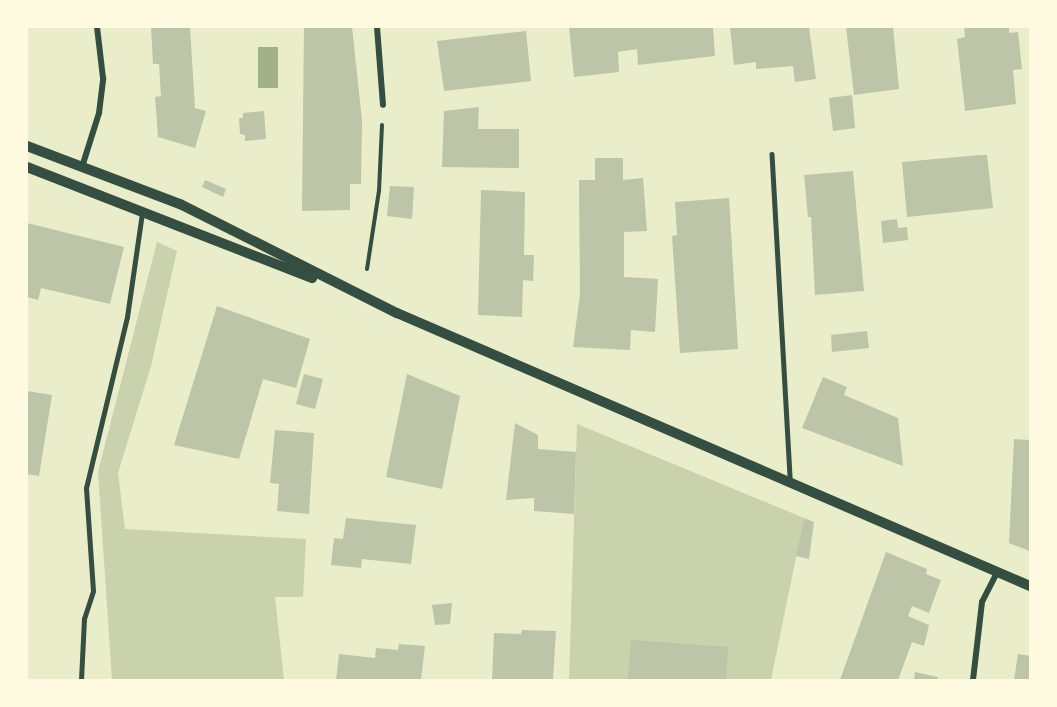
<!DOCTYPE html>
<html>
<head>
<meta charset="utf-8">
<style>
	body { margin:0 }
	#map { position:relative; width:1057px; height:707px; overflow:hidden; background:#e9edc9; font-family:Figtree,sans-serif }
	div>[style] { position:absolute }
	.green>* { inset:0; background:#cad2ad }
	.water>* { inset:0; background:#a3b18a }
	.building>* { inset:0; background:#bcc5a7 }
	.path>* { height:4px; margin:-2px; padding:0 2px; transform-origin:2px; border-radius:2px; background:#344e41 }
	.service>* { height:4.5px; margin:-2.25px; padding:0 2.25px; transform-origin:2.25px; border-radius:2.25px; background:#344e41 }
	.minor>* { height:6px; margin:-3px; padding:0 3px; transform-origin:3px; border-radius:3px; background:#344e41 }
	.tertiary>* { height:10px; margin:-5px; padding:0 5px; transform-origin:5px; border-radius:5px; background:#344e41 }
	span { translate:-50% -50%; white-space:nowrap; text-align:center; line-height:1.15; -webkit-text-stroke:5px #fefae0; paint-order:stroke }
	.frame { position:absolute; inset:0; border:28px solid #fefae0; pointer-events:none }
</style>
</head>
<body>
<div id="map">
	<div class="green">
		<div style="clip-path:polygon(157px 242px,177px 251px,151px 366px,118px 473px,125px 529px,306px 539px,303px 597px,275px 597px,284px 680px,112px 680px,98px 472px)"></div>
		<div style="clip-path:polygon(577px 424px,804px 518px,771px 680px,569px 680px)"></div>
	</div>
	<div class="water">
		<div style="clip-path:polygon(258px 47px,278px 47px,278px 88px,258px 88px)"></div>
	</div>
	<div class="building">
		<div style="clip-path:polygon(151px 27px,190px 27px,195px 108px,206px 111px,195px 148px,158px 137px,155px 97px,161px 96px,159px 64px,153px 64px)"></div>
		<div style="clip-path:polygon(304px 27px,352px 27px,362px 120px,361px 184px,350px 184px,350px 210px,302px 211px)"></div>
		<div style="clip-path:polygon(569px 27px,713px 27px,715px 56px,638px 65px,637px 49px,618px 52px,619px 72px,574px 77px)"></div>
		<div style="clip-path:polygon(730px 27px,809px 27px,816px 79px,795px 82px,793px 66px,756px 69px,756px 62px,734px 65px)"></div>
		<div style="clip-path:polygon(846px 27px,893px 27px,899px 89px,854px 95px)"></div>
		<div style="clip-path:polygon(964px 27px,1009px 27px,1009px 33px,1018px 32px,1022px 69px,1013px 70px,1016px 104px,965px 111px,957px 39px,965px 37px)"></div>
		<div style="clip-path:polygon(526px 31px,531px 81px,444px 91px,437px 41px)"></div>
		<div style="clip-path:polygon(852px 95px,855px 128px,833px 131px,829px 98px)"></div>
		<div style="clip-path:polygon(479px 107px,478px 129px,519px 129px,519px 168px,442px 167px,444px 111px)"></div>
		<div style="clip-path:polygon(264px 111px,266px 139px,245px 141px,245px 135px,240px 134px,239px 118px,243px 118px,243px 113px)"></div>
		<div style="clip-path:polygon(980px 155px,987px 155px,993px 208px,907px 217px,902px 162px)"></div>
		<div style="clip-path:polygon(595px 158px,623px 158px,623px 180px,643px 178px,647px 231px,624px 232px,624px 277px,658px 279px,655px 332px,631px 330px,630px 350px,573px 347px,580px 294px,579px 180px,595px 180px)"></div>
		<div style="clip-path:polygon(853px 171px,864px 291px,815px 295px,811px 217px,808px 217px,804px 175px)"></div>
		<div style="clip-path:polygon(205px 180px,226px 189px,223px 197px,202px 187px)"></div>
		<div style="clip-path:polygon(390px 186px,414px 187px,412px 219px,387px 216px)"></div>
		<div style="clip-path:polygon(481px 190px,525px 192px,524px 255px,534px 255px,533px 281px,523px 280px,522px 317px,478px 315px)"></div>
		<div style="clip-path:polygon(729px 198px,738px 349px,680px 353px,672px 236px,677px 235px,675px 202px)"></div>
		<div style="clip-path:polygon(897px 219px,898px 228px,907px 227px,908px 240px,883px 243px,881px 221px)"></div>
		<div style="clip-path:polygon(27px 223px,124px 247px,110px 304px,41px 288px,38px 300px,27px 297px)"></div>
		<div style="clip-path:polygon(217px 306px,310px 339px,296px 388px,263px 379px,239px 459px,174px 445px)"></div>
		<div style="clip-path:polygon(867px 331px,869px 348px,832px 352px,831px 335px)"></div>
		<div style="clip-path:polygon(304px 374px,323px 379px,315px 409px,296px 404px)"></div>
		<div style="clip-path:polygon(407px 374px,460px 396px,442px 489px,386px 477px)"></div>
		<div style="clip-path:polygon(823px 377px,847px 387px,844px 395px,898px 418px,903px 466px,802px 428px)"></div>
		<div style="clip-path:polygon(27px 391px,52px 395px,39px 476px,27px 474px)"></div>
		<div style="clip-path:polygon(515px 423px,538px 435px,538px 449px,576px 452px,574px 514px,534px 511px,534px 498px,506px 500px)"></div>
		<div style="clip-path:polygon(275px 430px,314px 433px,309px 514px,277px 511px,279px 484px,270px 483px)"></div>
		<div style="clip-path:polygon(1014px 439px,1030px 440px,1030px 551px,1009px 543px)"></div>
		<div style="clip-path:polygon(346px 518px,416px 525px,411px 564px,362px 559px,361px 568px,331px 565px,334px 538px,343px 539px)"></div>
		<div style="clip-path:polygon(804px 518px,814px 522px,809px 559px,796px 556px)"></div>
		<div style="clip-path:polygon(886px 552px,927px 569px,926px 574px,941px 580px,929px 613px,912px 606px,908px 616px,929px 625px,924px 646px,912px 642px,898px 680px,840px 680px)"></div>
		<div style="clip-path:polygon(452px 603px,450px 624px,435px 625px,432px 605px)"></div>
		<div style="clip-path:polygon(522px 630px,556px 631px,553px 680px,492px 680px,494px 633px,521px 634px)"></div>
		<div style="clip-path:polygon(631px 640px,728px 647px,726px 680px,628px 680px)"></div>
		<div style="clip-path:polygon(399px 644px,425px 646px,421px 680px,336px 680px,339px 654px,375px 658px,376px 648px,398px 650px)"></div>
		<div style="clip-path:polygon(1018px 654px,1030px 656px,1030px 680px,1014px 680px)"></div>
		<div style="clip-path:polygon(915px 672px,938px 677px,937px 680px,914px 680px)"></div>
	</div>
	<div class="path">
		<div style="left:367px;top:269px;width:79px;rotate:-81.3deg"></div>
		<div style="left:379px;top:191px;width:66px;rotate:-87.4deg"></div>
	</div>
	<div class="service">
		<div style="left:772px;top:154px;width:327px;rotate:86.8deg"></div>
		<div style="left:81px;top:680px;width:61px;rotate:-87.2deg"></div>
		<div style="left:84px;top:619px;width:29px;rotate:-72deg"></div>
		<div style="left:93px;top:591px;width:103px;rotate:-93.9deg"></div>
		<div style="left:86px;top:488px;width:176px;rotate:-76.5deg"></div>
		<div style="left:127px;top:317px;width:105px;rotate:-81.8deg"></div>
	</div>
	<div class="minor">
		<div style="left:377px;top:27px;width:78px;rotate:85.6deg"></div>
		<div style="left:82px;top:167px;width:57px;rotate:-72.5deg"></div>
		<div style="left:99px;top:113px;width:35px;rotate:-83deg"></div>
		<div style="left:103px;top:78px;width:51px;rotate:-96.7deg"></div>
		<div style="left:973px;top:680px;width:79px;rotate:-83.4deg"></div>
		<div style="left:982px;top:602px;width:33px;rotate:-63deg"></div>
	</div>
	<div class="tertiary">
		<div style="left:27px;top:146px;width:164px;rotate:20.8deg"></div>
		<div style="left:180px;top:204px;width:243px;rotate:26.7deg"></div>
		<div style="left:397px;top:313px;width:689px;rotate:23.33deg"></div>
		<div style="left:27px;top:167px;width:306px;rotate:21.3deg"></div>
	</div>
	<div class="frame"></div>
</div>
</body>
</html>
